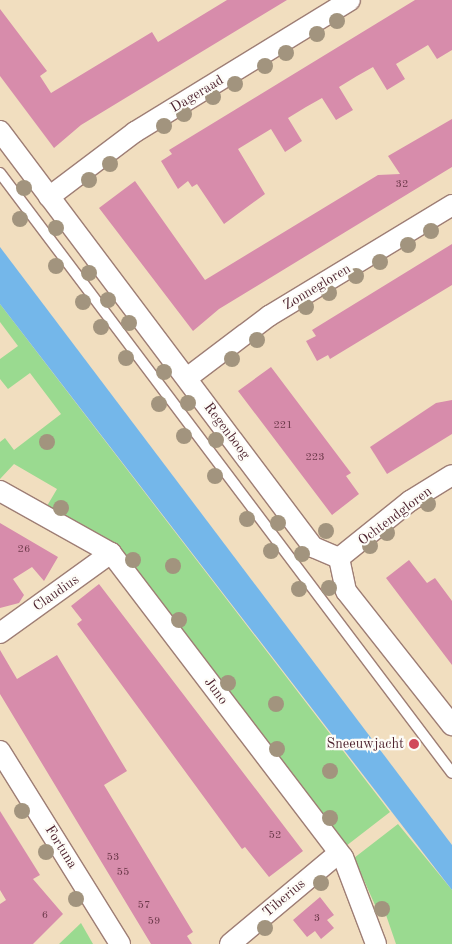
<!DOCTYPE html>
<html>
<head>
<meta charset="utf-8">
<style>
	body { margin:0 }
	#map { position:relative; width:452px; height:944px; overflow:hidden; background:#f1debf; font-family:"Old Standard TT",serif }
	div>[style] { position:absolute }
	.green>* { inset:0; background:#9ada90 }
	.water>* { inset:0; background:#74b7ea }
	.building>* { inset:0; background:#d78cab }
	.roads { filter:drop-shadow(1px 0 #9e7e75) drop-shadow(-1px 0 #9e7e75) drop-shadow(0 1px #9e7e75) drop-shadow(0 -1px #9e7e75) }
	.service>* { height:10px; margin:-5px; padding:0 5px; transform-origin:5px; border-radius:5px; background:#fff }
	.minor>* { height:20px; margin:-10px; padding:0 10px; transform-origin:10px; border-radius:10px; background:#fff }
	.trees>* { width:16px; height:16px; margin:-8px; border-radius:50%; background:#a2947e }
	.dots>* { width:14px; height:14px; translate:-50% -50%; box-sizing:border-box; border:2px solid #fdfcf7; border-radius:50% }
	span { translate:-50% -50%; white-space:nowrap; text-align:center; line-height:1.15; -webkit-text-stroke:4.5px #fdfcf7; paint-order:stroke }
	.number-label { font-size:11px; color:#6d3a4b }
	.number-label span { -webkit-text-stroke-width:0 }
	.street-label { font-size:14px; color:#4a1f2b }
	.poi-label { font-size:14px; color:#4a1f2b }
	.right { translate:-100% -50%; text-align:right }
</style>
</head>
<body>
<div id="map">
	<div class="green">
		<div style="clip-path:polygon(0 304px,390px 812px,346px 846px,120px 548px,47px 506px,57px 489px,14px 464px,0 479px,0 442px,5px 438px,14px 450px,61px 414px,30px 373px,8px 389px,0 379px,0 359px,18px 346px,0 322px)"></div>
		<div style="clip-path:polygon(398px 824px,452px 890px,452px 944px,396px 944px,385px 912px,379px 914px,354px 858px)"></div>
		<div style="clip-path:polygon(81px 923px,93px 944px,59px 944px)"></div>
	</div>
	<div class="water">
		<div style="clip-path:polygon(0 247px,452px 845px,452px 890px,0 304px)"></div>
	</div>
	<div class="building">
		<div style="clip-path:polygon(227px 0,287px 0,81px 125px,54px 148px,0 76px,0 9px,47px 71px,40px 76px,51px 93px,152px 32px,158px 42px)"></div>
		<div style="clip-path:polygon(415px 0,452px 0,452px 50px,437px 59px,428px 45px,396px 64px,405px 79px,387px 90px,373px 67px,357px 76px,339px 87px,353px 110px,336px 120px,322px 98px,306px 107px,288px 118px,302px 141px,285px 152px,271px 129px,238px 149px,265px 194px,224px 224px,197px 184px,192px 187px,188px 181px,178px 189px,161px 161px,172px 154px,169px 150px)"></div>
		<div style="clip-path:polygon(452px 119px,452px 167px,219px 309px,193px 331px,99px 208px,135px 181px,205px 280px,378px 175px,400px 174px,388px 156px)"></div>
		<div style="clip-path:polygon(452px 244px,452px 285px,330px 359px,328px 355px,317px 361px,306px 341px,316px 336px,312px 330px)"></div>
		<div style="clip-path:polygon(271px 367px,351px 473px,346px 476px,359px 494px,332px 515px,238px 391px)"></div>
		<div style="clip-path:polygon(452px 400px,452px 434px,387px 474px,370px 447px,436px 403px)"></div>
		<div style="clip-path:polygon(0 523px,58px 557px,44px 581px,32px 567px,13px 579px,24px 595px,19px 603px,0 608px)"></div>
		<div style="clip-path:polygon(409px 560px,427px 583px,435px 578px,452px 601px,452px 665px,386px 578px)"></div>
		<div style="clip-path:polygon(99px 584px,303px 851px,269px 877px,245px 847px,242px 849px,77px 624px,82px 620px,71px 606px)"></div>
		<div style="clip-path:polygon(0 650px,17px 679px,57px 655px,127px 771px,104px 785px,193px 932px,187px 936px,192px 944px,151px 944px,0 694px)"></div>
		<div style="clip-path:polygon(0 811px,40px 875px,33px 879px,63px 914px,33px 944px,0 944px,0 904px,6px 900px,0 890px)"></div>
		<div style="clip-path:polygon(320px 897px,334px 915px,327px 920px,334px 928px,321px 939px,315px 931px,307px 937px,293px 920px)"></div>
	</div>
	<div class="roads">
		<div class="service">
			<div style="left:0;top:173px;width:751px;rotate:53.01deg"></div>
		</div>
		<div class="minor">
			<div style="left:0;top:131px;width:521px;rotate:53.04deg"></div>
			<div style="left:313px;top:547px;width:28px;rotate:23deg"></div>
			<div style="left:339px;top:558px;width:34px;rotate:78deg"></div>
			<div style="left:346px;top:591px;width:171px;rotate:51.7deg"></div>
			<div style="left:49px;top:197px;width:108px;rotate:-37.1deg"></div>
			<div style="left:135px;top:132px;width:252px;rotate:-31.5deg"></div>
			<div style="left:187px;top:378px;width:103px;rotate:-37.1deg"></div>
			<div style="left:269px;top:316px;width:214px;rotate:-31.2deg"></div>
			<div style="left:0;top:491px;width:127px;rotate:29.2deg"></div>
			<div style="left:111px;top:553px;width:382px;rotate:52.7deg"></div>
			<div style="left:343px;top:857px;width:93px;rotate:69.2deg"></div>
			<div style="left:339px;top:558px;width:91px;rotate:-38.8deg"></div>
			<div style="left:410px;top:501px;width:49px;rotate:-31.8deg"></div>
			<div style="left:0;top:633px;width:137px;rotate:-35.8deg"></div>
			<div style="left:0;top:751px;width:227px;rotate:58.1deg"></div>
			<div style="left:230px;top:944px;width:142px;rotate:-39.9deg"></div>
		</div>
	</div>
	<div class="trees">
		<div style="left:337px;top:21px"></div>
		<div style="left:317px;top:34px"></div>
		<div style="left:286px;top:53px"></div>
		<div style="left:265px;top:66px"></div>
		<div style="left:235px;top:84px"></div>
		<div style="left:213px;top:97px"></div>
		<div style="left:184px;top:114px"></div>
		<div style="left:164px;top:126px"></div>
		<div style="left:110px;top:164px"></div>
		<div style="left:89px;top:180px"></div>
		<div style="left:24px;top:188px"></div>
		<div style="left:20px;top:219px"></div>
		<div style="left:56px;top:228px"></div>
		<div style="left:431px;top:231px"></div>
		<div style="left:408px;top:245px"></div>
		<div style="left:380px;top:262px"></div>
		<div style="left:56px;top:266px"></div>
		<div style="left:89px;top:273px"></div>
		<div style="left:356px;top:276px"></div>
		<div style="left:329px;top:293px"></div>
		<div style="left:108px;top:300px"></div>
		<div style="left:83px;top:302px"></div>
		<div style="left:306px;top:307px"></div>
		<div style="left:129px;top:323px"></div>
		<div style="left:101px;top:327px"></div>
		<div style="left:257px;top:340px"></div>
		<div style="left:126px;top:358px"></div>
		<div style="left:232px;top:359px"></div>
		<div style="left:164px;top:372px"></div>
		<div style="left:188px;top:403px"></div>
		<div style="left:159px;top:404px"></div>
		<div style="left:184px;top:436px"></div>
		<div style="left:216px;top:440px"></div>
		<div style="left:47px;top:442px"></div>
		<div style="left:215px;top:476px"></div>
		<div style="left:428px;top:504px"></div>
		<div style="left:61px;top:508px"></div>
		<div style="left:247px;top:519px"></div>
		<div style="left:278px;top:523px"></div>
		<div style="left:326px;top:531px"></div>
		<div style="left:387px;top:533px"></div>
		<div style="left:370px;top:546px"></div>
		<div style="left:271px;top:551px"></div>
		<div style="left:302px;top:554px"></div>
		<div style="left:133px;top:560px"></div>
		<div style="left:173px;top:566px"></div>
		<div style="left:329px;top:588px"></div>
		<div style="left:299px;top:589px"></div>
		<div style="left:179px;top:620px"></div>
		<div style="left:228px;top:683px"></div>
		<div style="left:276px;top:704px"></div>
		<div style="left:277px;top:749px"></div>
		<div style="left:330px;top:771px"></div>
		<div style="left:22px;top:811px"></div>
		<div style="left:330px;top:818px"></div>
		<div style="left:46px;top:852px"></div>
		<div style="left:321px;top:883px"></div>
		<div style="left:76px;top:899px"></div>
		<div style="left:382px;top:909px"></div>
		<div style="left:265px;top:928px"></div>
	</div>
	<div class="dots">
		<div style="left:414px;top:744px;background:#d1495b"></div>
	</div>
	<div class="number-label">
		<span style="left:402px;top:185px">32</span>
		<span style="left:283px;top:426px">221</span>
		<span style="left:315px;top:458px">223</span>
		<span style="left:24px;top:550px">26</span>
		<span style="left:275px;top:836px">52</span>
		<span style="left:113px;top:858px">53</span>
		<span style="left:123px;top:873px">55</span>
		<span style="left:144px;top:906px">57</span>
		<span style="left:45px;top:916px">6</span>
		<span style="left:317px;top:919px">3</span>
		<span style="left:154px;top:922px">59</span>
	</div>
	<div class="street-label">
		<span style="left:197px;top:94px;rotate:-31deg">Dageraad</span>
		<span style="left:317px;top:287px;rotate:-31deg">Zonnegloren</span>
		<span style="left:227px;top:431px;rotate:53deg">Regenboog</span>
		<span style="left:395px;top:516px;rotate:-37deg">Ochtendgloren</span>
		<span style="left:56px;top:593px;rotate:-35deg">Claudius</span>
		<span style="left:216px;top:691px;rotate:53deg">Juno</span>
		<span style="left:61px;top:847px;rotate:58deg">Fortuna</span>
		<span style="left:284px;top:898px;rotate:-40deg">Tiberius</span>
	</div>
	<div class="poi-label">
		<span class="right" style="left:404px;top:744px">Sneeuwjacht</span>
	</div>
</div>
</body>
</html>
